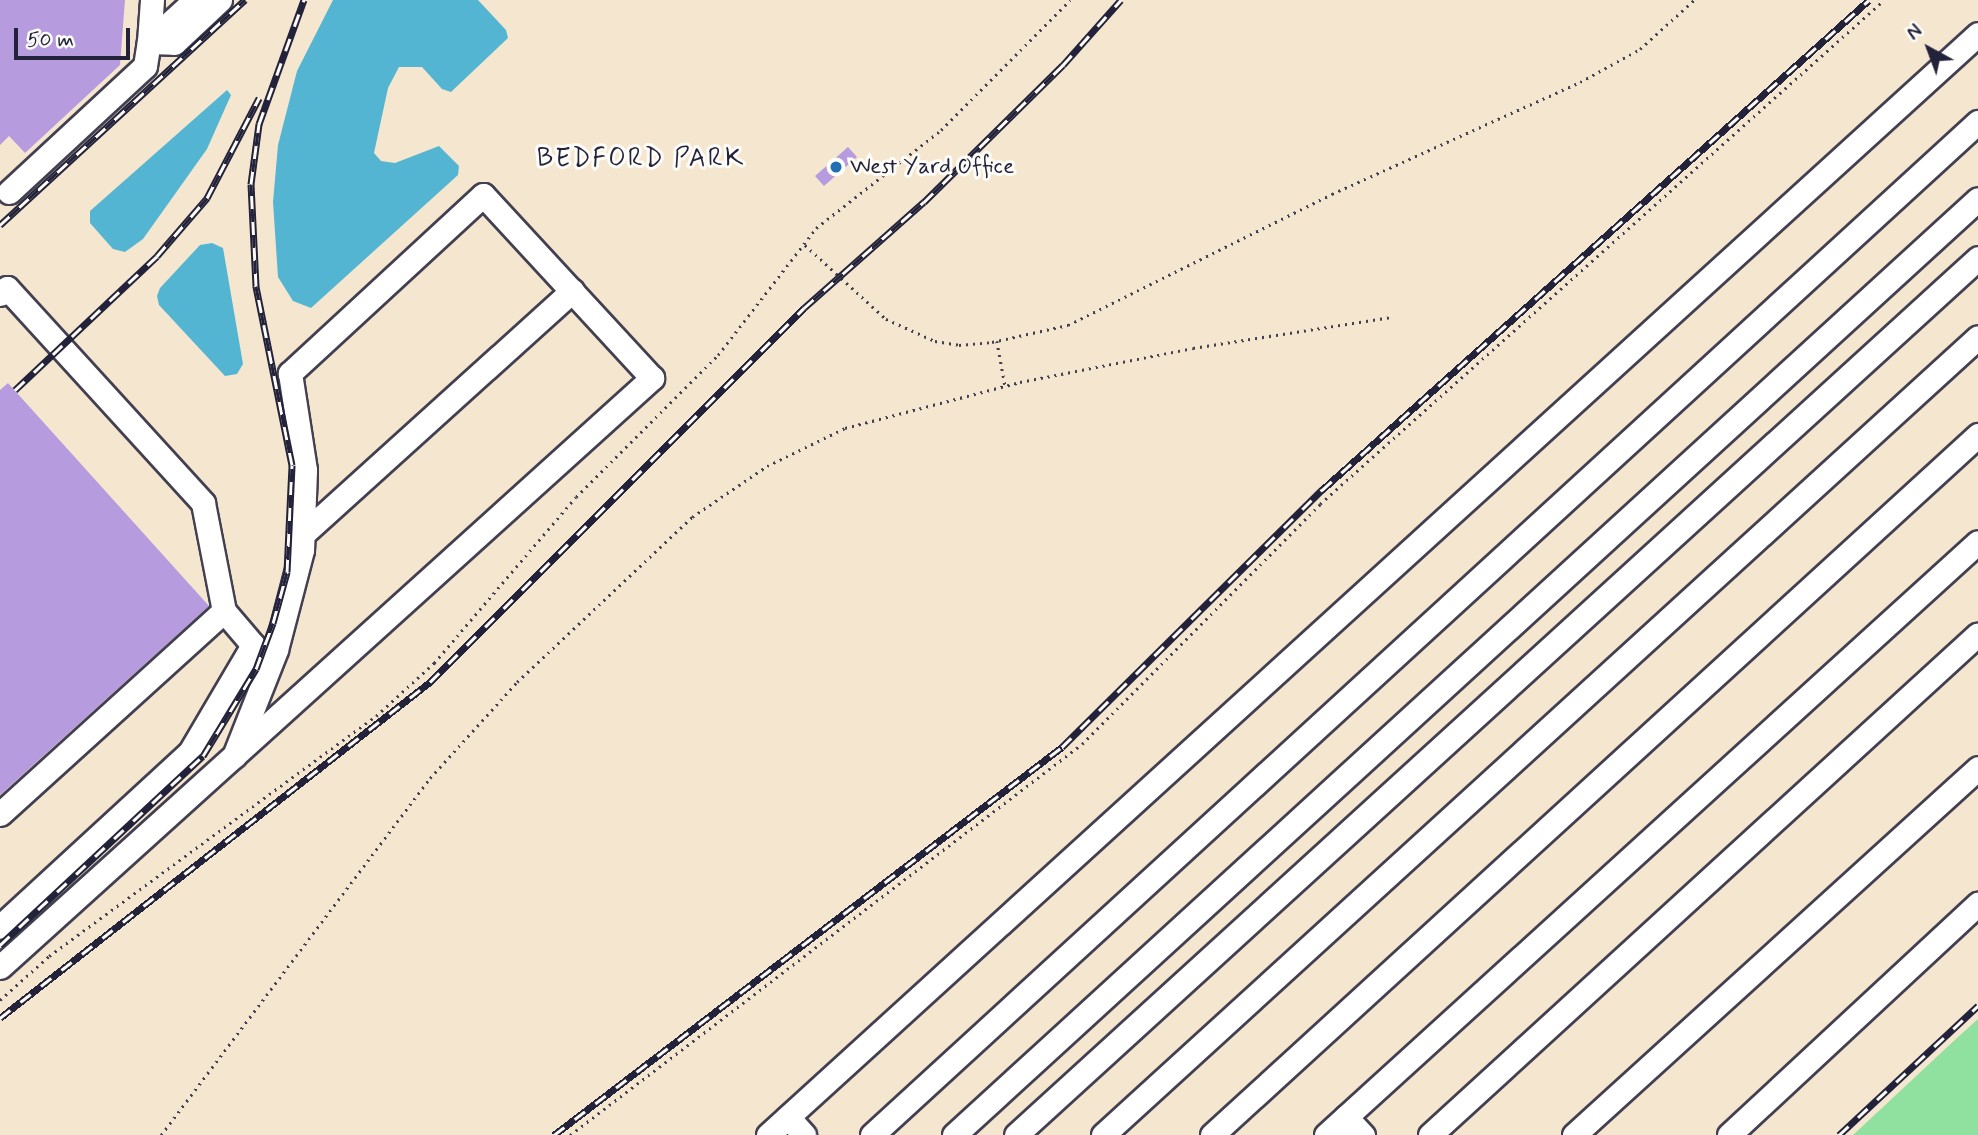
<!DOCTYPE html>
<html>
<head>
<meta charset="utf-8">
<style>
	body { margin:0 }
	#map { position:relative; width:1978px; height:1135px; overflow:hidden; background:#f5e7cf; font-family:Mynerve,sans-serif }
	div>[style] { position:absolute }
	.green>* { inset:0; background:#90e09f }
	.water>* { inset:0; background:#54b5d2 }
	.building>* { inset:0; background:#b69cde }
	.path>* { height:2.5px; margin-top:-1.25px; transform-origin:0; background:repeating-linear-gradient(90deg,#424051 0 2px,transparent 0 7px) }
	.roads { filter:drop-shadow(2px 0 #424051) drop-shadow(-2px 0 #424051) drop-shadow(0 2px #424051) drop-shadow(0 -2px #424051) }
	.minor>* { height:23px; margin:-11.5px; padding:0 11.5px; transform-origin:11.5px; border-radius:11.5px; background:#fff }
	.rail>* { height:7px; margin-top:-3.5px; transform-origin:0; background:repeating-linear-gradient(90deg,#fdfcf7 0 13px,#22223b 0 26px); box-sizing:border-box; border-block:2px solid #22223b }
	.dots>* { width:19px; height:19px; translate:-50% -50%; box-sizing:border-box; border:4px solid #fdfcf7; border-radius:50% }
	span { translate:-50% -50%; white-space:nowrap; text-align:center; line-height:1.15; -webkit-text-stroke:6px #fdfcf7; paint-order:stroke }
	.poi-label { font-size:23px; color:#22223b }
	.left { translate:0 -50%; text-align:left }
	.quarter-label { font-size:26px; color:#22223b; letter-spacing:2px }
	.north { position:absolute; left:1894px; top:14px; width:70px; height:70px; -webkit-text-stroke:5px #fdfcf7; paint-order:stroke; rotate:319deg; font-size:19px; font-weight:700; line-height:28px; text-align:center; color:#22223b }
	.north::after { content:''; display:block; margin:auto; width:24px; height:32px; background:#22223b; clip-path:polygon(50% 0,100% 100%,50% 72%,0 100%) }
	.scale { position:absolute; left:14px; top:28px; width:116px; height:32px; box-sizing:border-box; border:4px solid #22223b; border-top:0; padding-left:9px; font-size:21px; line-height:24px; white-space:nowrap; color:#22223b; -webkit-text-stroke:5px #fdfcf7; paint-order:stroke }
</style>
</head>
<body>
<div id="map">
	<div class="green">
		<div style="clip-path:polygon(1978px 1019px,1978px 1135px,1853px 1135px,1958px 1037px)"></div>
	</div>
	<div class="water">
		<div style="clip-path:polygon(333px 0,478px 0,506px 30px,508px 38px,451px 92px,442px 89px,422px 67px,399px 67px,388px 88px,374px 153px,381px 161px,395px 163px,439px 146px,459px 166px,458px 175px,311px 308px,293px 301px,278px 277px,273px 202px,278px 145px,297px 71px)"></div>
		<div style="clip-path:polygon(227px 90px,231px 95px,207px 149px,143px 239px,125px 252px,113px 249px,90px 223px,90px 211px)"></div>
		<div style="clip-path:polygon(212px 243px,223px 248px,243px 364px,237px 374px,225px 376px,159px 305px,157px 296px,160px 288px,200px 245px)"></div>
	</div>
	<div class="building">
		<div style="clip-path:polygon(0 0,125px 0,120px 65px,25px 153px,9px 136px,0 145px)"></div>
		<div style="clip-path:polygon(848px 147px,857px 157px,824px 186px,815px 176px)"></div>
		<div style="clip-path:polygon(8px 383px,209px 606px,0 795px,0 390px)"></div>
	</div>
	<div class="path">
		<div style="left:805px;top:245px;width:110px;rotate:42.4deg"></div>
		<div style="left:886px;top:319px;width:54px;rotate:24.2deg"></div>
		<div style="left:935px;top:341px;width:24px;rotate:9deg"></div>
		<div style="left:959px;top:345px;width:33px;rotate:-5deg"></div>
		<div style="left:992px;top:342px;width:78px;rotate:-12.6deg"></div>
		<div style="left:1068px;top:325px;width:295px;rotate:-26.4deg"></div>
		<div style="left:1332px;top:194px;width:272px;rotate:-24.3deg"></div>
		<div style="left:1580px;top:82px;width:68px;rotate:-28.8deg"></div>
		<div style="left:1640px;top:49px;width:73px;rotate:-42.2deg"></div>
		<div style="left:997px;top:341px;width:45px;rotate:79.7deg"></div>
		<div style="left:0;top:1000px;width:66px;rotate:-41.9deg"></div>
		<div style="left:49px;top:956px;width:406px;rotate:-36.3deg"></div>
		<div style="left:376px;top:716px;width:79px;rotate:-42.4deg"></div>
		<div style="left:434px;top:663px;width:218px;rotate:-49.5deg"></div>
		<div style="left:576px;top:497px;width:201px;rotate:-45deg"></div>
		<div style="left:718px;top:355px;width:160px;rotate:-52.3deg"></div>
		<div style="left:816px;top:228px;width:159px;rotate:-38.1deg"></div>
		<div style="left:941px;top:130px;width:183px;rotate:-45.2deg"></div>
		<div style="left:161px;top:1135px;width:447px;rotate:-53deg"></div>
		<div style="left:430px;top:778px;width:130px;rotate:-47.8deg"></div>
		<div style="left:517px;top:682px;width:241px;rotate:-43.3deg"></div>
		<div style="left:692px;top:517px;width:91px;rotate:-34.2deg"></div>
		<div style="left:767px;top:466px;width:87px;rotate:-26deg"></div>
		<div style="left:845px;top:428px;width:181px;rotate:-14.7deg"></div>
		<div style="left:1020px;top:382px;width:176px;rotate:-11.1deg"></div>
		<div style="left:1193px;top:348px;width:201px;rotate:-8.9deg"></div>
		<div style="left:570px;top:1135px;width:644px;rotate:-37.37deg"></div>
		<div style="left:1082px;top:744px;width:338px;rotate:-45.2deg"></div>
		<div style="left:1320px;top:504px;width:756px;rotate:-41.78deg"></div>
	</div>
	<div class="roads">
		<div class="minor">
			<div style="left:152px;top:0;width:42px;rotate:94.1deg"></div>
			<div style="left:149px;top:42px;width:25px;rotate:2deg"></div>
			<div style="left:174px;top:43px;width:63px;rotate:-43.1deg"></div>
			<div style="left:9px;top:192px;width:185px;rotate:-42.8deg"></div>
			<div style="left:145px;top:66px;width:24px;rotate:-81deg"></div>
			<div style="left:149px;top:42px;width:62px;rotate:-42.4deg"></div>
			<div style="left:0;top:294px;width:9px;rotate:-41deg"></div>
			<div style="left:7px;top:288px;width:291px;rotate:47.6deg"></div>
			<div style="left:203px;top:503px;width:110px;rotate:79deg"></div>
			<div style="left:224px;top:611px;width:45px;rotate:49.5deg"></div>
			<div style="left:253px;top:645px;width:124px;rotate:120.5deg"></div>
			<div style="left:190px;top:752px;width:258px;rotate:137.4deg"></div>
			<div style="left:303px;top:534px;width:363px;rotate:-42.1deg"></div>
			<div style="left:0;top:814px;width:302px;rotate:-42.2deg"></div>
			<div style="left:0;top:967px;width:879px;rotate:-42.09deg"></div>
			<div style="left:652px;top:378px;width:249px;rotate:-132.7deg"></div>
			<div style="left:483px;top:195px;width:263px;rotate:137.3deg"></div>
			<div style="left:290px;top:373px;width:98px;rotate:81.2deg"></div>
			<div style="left:305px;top:470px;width:80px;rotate:92.1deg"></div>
			<div style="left:302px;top:550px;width:103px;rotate:104.6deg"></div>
			<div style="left:276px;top:650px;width:114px;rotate:111.6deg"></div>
			<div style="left:788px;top:1117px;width:24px;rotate:48deg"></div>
			<div style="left:1339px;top:1129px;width:14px;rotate:-60deg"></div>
			<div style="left:1346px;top:1117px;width:25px;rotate:47deg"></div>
			<div style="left:768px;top:1135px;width:1636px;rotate:-42.3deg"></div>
			<div style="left:872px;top:1135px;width:1500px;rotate:-42.49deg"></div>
			<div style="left:954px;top:1135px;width:1387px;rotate:-42.43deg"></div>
			<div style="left:1016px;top:1135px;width:1302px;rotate:-42.35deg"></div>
			<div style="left:1103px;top:1135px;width:1184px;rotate:-42.36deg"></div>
			<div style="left:1212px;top:1135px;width:1038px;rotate:-42.42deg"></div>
			<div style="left:1326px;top:1135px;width:881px;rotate:-42.29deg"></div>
			<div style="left:1430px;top:1135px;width:742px;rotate:-42.43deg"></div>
			<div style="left:1574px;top:1135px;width:546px;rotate:-42.25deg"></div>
			<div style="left:1729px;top:1135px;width:340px;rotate:-42.9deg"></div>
		</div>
	</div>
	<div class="rail">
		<div style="left:0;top:225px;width:333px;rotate:-42.6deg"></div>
		<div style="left:15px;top:390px;width:195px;rotate:-43.3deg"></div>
		<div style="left:157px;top:256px;width:77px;rotate:-49.2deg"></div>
		<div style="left:207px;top:198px;width:113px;rotate:-62.5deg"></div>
		<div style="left:0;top:945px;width:277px;rotate:-43deg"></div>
		<div style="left:203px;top:756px;width:102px;rotate:-58.7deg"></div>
		<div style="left:256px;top:669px;width:49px;rotate:-69.7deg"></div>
		<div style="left:273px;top:623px;width:53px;rotate:-74.6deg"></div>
		<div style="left:287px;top:572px;width:107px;rotate:-87.3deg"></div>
		<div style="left:292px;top:465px;width:183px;rotate:-101.4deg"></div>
		<div style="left:256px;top:286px;width:102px;rotate:-92.8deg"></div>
		<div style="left:251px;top:184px;width:61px;rotate:-82.4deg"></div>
		<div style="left:259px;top:124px;width:132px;rotate:-70.1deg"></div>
		<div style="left:0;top:1018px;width:546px;rotate:-38deg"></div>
		<div style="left:430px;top:682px;width:529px;rotate:-45deg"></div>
		<div style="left:804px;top:308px;width:160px;rotate:-41.5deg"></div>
		<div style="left:924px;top:202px;width:195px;rotate:-44.6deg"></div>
		<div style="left:1063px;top:65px;width:87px;rotate:-48.3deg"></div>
		<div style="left:554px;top:1135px;width:639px;rotate:-37.37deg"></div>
		<div style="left:1062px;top:747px;width:366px;rotate:-44.7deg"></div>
		<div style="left:1322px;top:490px;width:734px;rotate:-41.85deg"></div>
		<div style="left:1839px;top:1135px;width:190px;rotate:-42.9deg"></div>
	</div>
	<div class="dots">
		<div style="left:836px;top:167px;background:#1f6fb2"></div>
	</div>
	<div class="poi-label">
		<span class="left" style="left:850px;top:167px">West Yard Office</span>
	</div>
	<div class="quarter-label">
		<span style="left:641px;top:160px">BEDFORD PARK</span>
	</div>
	<div class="north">N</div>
	<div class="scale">50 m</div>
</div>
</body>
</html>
